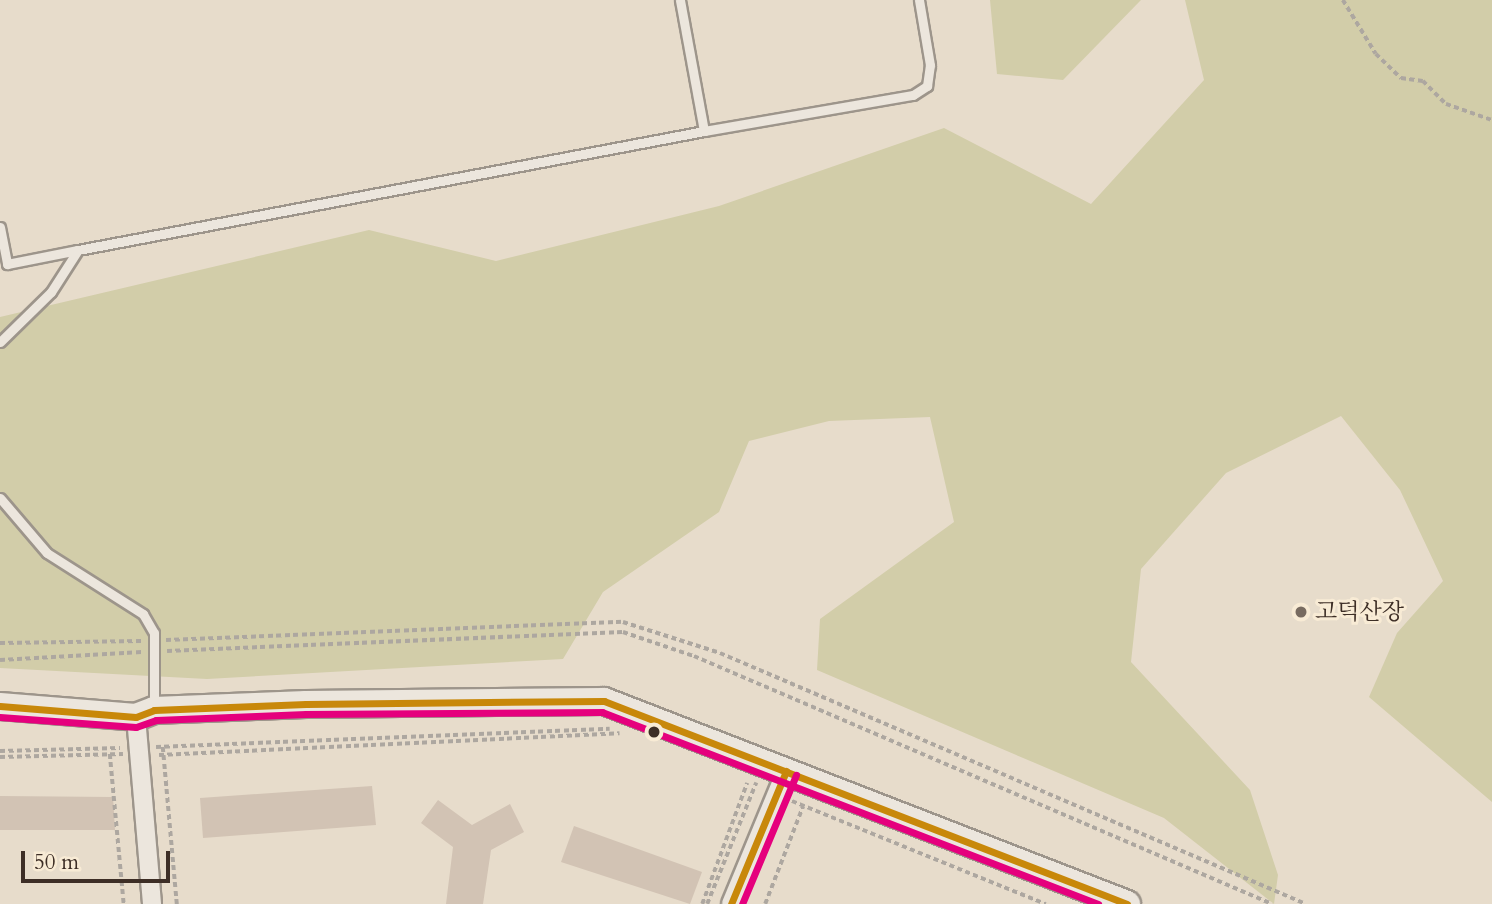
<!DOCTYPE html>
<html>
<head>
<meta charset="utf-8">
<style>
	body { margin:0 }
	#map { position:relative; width:1492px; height:904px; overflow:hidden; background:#e7dccb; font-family:Cardo,"Noto Serif KR",serif }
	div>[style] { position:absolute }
	.green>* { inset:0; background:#d2cda9 }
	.building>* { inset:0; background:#d2c3b4 }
	.path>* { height:3.5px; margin-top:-1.75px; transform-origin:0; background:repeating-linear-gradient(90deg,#ada7a0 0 5px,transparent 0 8.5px) }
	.roads { filter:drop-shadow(2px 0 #9d958b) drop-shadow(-2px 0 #9d958b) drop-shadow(0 2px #9d958b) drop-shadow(0 -2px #9d958b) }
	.lane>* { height:9px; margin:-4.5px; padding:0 4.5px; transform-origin:4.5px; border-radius:4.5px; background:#ece6dd }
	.street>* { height:18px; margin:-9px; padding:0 9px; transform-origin:9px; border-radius:9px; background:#ece6dd }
	.secondary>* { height:26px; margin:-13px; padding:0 13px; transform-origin:13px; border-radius:13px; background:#ece6dd }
	.bus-1>* { height:7px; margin:-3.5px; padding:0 3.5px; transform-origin:3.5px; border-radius:3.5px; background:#c8880a }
	.bus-2>* { height:7px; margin:-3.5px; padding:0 3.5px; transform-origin:3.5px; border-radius:3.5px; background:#e5007d }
	.dots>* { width:19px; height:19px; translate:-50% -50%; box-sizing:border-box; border:4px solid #f8ebd5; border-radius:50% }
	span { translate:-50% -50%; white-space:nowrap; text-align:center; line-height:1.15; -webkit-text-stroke:6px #f8ebd5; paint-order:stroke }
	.poi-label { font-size:23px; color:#3d2e26 }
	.left { translate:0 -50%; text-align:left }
	.scale { position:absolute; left:21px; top:851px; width:149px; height:32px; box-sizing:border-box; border:4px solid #3d2e26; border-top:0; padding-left:9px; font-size:21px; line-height:24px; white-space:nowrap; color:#3d2e26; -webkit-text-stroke:5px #f8ebd5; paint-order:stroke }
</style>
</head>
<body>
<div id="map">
	<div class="green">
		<div style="clip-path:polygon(990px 0,1141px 0,1063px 80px,997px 74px)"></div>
		<div style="clip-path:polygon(1185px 0,1492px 0,1492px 802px,1369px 697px,1397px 633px,1443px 581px,1400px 490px,1341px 416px,1226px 473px,1141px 569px,1131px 662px,1250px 790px,1278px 875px,1274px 904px,1164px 818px,817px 670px,820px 619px,954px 522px,930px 417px,829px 421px,749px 441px,719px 512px,603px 592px,563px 659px,207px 679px,0 668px,0 317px,369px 230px,496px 261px,719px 206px,944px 128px,1091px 204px,1204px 80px)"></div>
	</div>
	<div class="building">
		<div style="clip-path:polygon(372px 786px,376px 825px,203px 838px,200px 798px)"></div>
		<div style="clip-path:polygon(0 796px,113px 797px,115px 830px,0 830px)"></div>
		<div style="clip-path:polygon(438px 800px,472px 825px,510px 804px,524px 832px,491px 850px,483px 904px,446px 904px,453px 847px,421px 823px)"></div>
		<div style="clip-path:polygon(574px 826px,702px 872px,690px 904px,561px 862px)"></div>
	</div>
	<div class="path">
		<div style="left:1343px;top:0;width:63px;rotate:58.6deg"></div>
		<div style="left:1376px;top:54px;width:35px;rotate:44deg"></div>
		<div style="left:1401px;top:78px;width:22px;rotate:8deg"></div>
		<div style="left:1423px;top:81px;width:33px;rotate:45deg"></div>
		<div style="left:1446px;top:104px;width:49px;rotate:19.2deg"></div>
		<div style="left:166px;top:640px;width:457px;rotate:-2.3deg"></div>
		<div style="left:623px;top:622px;width:102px;rotate:17.7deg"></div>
		<div style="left:720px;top:653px;width:637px;rotate:23.19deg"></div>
		<div style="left:0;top:643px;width:141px;rotate:-0.8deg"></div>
		<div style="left:167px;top:651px;width:456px;rotate:-2.4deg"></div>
		<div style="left:623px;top:632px;width:75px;rotate:18.7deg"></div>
		<div style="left:694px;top:656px;width:629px;rotate:23.22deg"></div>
		<div style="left:0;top:660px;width:142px;rotate:-3.2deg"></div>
		<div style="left:156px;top:747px;width:454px;rotate:-2.3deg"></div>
		<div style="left:163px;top:747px;width:158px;rotate:84.9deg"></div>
		<div style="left:0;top:751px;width:120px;rotate:-1.4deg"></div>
		<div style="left:110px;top:754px;width:151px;rotate:84.7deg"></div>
		<div style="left:159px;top:755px;width:461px;rotate:-2.7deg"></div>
		<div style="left:0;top:757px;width:123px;rotate:-1.4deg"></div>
		<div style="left:792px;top:801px;width:274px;rotate:22.1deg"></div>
		<div style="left:702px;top:904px;width:129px;rotate:-69.6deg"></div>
		<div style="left:707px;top:904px;width:131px;rotate:-68deg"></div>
		<div style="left:765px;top:904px;width:105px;rotate:-68.8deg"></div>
	</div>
	<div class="roads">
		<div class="lane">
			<div style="left:704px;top:131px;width:212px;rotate:-9.8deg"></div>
			<div style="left:913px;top:95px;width:17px;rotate:-33deg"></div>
			<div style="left:927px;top:86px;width:21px;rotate:-82deg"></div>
			<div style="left:930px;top:65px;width:66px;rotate:-99.6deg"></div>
			<div style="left:0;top:227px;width:38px;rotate:79deg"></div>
			<div style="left:7px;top:264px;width:72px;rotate:-11.2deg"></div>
			<div style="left:0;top:342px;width:71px;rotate:-44.4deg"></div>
			<div style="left:51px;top:292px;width:50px;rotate:-57.3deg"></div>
			<div style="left:78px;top:250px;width:637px;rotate:-10.76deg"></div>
			<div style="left:704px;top:131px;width:133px;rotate:-100.4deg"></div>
			<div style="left:0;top:498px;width:72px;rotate:49.5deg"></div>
			<div style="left:47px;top:553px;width:114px;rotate:32.4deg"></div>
			<div style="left:143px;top:614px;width:22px;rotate:60deg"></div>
			<div style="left:154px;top:633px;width:75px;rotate:90deg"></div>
		</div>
		<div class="street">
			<div style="left:136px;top:717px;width:188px;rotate:85.1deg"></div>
			<div style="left:731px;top:904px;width:144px;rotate:-67.5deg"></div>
		</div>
		<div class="secondary">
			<div style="left:0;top:706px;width:136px;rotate:4.6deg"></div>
			<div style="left:136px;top:717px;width:19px;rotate:-21deg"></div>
			<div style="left:154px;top:710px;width:152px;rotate:-2.3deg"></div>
			<div style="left:306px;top:704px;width:298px;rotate:-0.6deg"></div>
			<div style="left:604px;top:701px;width:561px;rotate:21.21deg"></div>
		</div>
	</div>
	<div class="bus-1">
		<div style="left:0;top:706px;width:136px;rotate:4.6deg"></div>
		<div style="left:136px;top:717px;width:19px;rotate:-21deg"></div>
		<div style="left:154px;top:710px;width:152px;rotate:-2.3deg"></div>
		<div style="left:306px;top:704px;width:298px;rotate:-0.6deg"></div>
		<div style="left:604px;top:701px;width:561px;rotate:21.21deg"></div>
		<div style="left:731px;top:904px;width:144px;rotate:-67.5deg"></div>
	</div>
	<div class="bus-2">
		<div style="left:0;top:717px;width:136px;rotate:4.2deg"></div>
		<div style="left:136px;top:727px;width:21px;rotate:-19deg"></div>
		<div style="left:156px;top:720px;width:150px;rotate:-2.3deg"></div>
		<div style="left:306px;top:714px;width:296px;rotate:-0.4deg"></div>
		<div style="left:602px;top:712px;width:532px;rotate:21.16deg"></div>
		<div style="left:742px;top:904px;width:140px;rotate:-67.3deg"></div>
	</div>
	<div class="dots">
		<div style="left:1301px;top:612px;background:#786b60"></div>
		<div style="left:654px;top:732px;background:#3d2e26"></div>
	</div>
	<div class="poi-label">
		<span class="left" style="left:1315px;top:612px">고덕산장</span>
	</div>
	<div class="scale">50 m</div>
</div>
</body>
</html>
